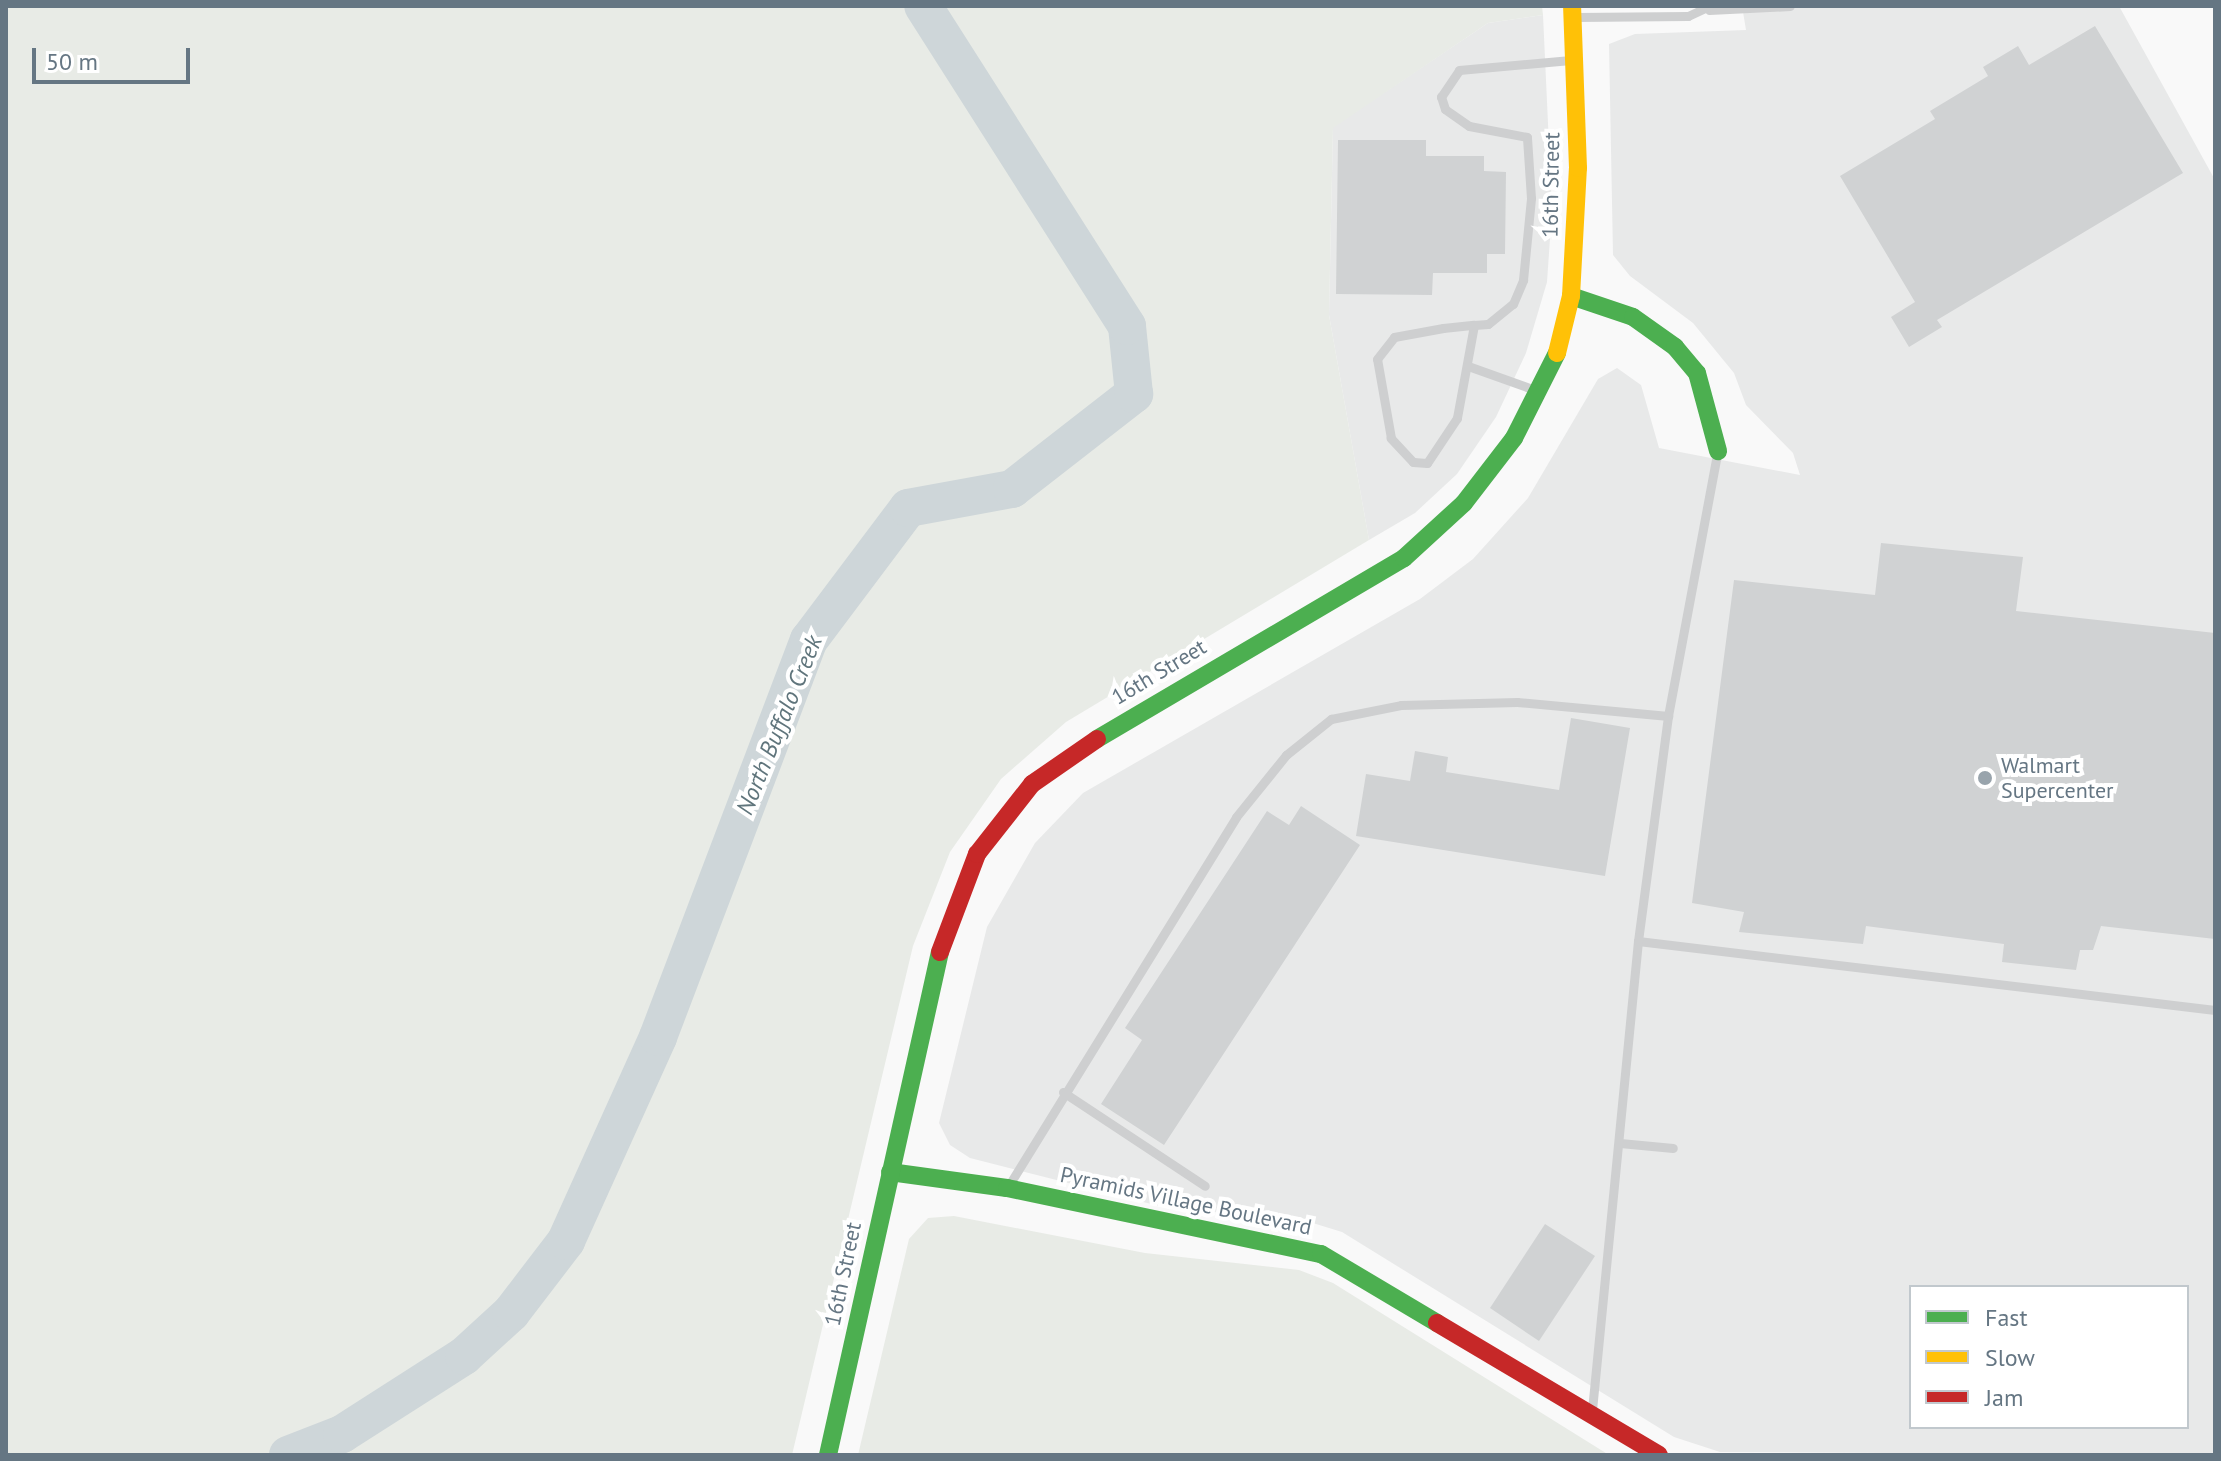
<!DOCTYPE html>
<html>
<head>
<meta charset="utf-8">
<style>
	body { margin:0 }
	#map { position:relative; width:2221px; height:1461px; overflow:hidden; background:#f9f9f9; font-family:"PT Sans",sans-serif }
	div>[style] { position:absolute }
	.built>* { inset:0; background:#e8e9e9 }
	.green>* { inset:0; background:#e8ebe6 }
	.river>* { height:38px; margin:-19px; padding:0 19px; transform-origin:19px; border-radius:19px; background:#ced6d9 }
	.building>* { inset:0; background:#d0d2d3 }
	.lane>* { height:9px; margin:-4.5px; padding:0 4.5px; transform-origin:4.5px; border-radius:4.5px; background:#cecfd0 }
	.fast>* { height:18px; margin:-9px; padding:0 9px; transform-origin:9px; border-radius:9px; background:#4caf50 }
	.slow>* { height:18px; margin:-9px; padding:0 9px; transform-origin:9px; border-radius:9px; background:#ffc107 }
	.jam>* { height:18px; margin:-9px; padding:0 9px; transform-origin:9px; border-radius:9px; background:#c62828 }
	.dots>* { width:22px; height:22px; translate:-50% -50%; box-sizing:border-box; border:4px solid #fff; border-radius:50% }
	span { translate:-50% -50%; white-space:nowrap; text-align:center; line-height:1.15; -webkit-text-stroke:8px #fff; paint-order:stroke }
	.street-label { font-size:22px; color:#657683 }
	.poi-label { font-size:22px; color:#657683 }
	.left { translate:0 -50%; text-align:left }
	.water-label { font-size:24px; color:#60757c; font-style:italic }
	.frame { position:absolute; inset:0; border:8px solid #657683; pointer-events:none }
	.legend { position:absolute; left:1909px; top:1285px; width:280px; height:144px; box-sizing:border-box; background:#fff; border:2px solid #c1c8cd; margin:0; padding:10px 14px; list-style:none; font-size:24px; color:#657683 }
	.legend li { display:flex; align-items:center; gap:16px; height:40px }
	.legend b { width:40px; border:2px solid #c1c8cd }
	.scale { position:absolute; left:32px; top:48px; width:158px; height:36px; box-sizing:border-box; border:4px solid #657683; border-top:0; padding-left:10px; font-size:24px; line-height:28px; white-space:nowrap; color:#657683; -webkit-text-stroke:6px #fff; paint-order:stroke }
</style>
</head>
<body>
<div id="map">
	<div class="built">
		<div style="clip-path:polygon(evenodd,1742px 6px,2119px 6px,2215px 180px,2215px 1455px,1720px 1452px,1674px 1437px,1342px 1232px,1303px 1220px,1163px 1207px,970px 1158px,950px 1145px,939px 1123px,987px 927px,1035px 843px,1083px 793px,1420px 599px,1473px 559px,1528px 498px,1598px 379px,1617px 368px,1641px 385px,1659px 448px,1800px 475px,1793px 453px,1746px 405px,1734px 373px,1693px 323px,1630px 276px,1613px 255px,1609px 44px,1635px 34px,1746px 30px,1742px 6px,1911px 1287px,2187px 1287px,2187px 1427px,1911px 1427px,1911px 1287px)"></div>
		<div style="clip-path:polygon(1543px 15px,1552px 210px,1547px 282px,1526px 353px,1496px 417px,1457px 474px,1415px 513px,1369px 540px,1329px 315px,1333px 127px,1488px 23px)"></div>
	</div>
	<div class="green">
		<div style="clip-path:polygon(6px 6px,1542px 6px,1543px 15px,1488px 23px,1333px 128px,1329px 315px,1369px 540px,1066px 722px,1001px 779px,950px 852px,913px 946px,792px 1455px,6px 1455px)"></div>
		<div style="clip-path:polygon(954px 1216px,1145px 1253px,1299px 1270px,1333px 1283px,1609px 1455px,858px 1455px,909px 1239px,928px 1218px)"></div>
	</div>
	<div class="river">
		<div style="left:288px;top:1455px;width:58px;rotate:-21.3deg"></div>
		<div style="left:342px;top:1434px;width:145px;rotate:-32.6deg"></div>
		<div style="left:464px;top:1356px;width:64px;rotate:-42.5deg"></div>
		<div style="left:511px;top:1313px;width:91px;rotate:-52.6deg"></div>
		<div style="left:566px;top:1241px;width:224px;rotate:-65.7deg"></div>
		<div style="left:658px;top:1037px;width:425px;rotate:-69.2deg"></div>
		<div style="left:809px;top:640px;width:165px;rotate:-53.1deg"></div>
		<div style="left:908px;top:508px;width:106px;rotate:-10.4deg"></div>
		<div style="left:1012px;top:489px;width:155px;rotate:-37.9deg"></div>
		<div style="left:1134px;top:394px;width:68px;rotate:-95.9deg"></div>
		<div style="left:1127px;top:326px;width:379px;rotate:-122.5deg"></div>
	</div>
	<div class="building">
		<div style="clip-path:polygon(2095px 26px,2183px 173px,1937px 320px,1942px 327px,1909px 347px,1891px 317px,1915px 302px,1840px 176px,1935px 119px,1930px 111px,1988px 76px,1983px 67px,2018px 46px,2029px 65px)"></div>
		<div style="clip-path:polygon(1338px 140px,1426px 140px,1426px 156px,1484px 156px,1484px 171px,1506px 172px,1505px 254px,1487px 254px,1487px 273px,1433px 273px,1432px 295px,1336px 294px)"></div>
		<div style="clip-path:polygon(1881px 543px,2023px 557px,2016px 611px,2215px 633px,2215px 939px,2101px 926px,2093px 950px,2080px 950px,2076px 970px,2002px 962px,2004px 944px,1866px 926px,1863px 944px,1739px 932px,1744px 912px,1692px 903px,1734px 580px,1875px 595px)"></div>
		<div style="clip-path:polygon(1571px 718px,1630px 728px,1605px 876px,1356px 836px,1366px 774px,1410px 781px,1415px 751px,1448px 757px,1446px 772px,1559px 790px)"></div>
		<div style="clip-path:polygon(1301px 806px,1360px 845px,1164px 1145px,1101px 1104px,1142px 1040px,1125px 1028px,1267px 811px,1289px 825px)"></div>
		<div style="clip-path:polygon(1545px 1224px,1595px 1256px,1539px 1341px,1490px 1308px)"></div>
	</div>
	<div class="lane">
		<div style="left:1709px;top:10px;width:81px;rotate:-2.8deg"></div>
		<div style="left:1576px;top:17px;width:112px;rotate:-0.5deg"></div>
		<div style="left:1688px;top:16px;width:23px;rotate:-25deg"></div>
		<div style="left:1474px;top:325px;width:95px;rotate:100.4deg"></div>
		<div style="left:1457px;top:418px;width:54px;rotate:123.7deg"></div>
		<div style="left:1427px;top:463px;width:14px;rotate:-176deg"></div>
		<div style="left:1413px;top:462px;width:33px;rotate:-133deg"></div>
		<div style="left:1391px;top:438px;width:80px;rotate:-100deg"></div>
		<div style="left:1377px;top:359px;width:28px;rotate:-52deg"></div>
		<div style="left:1394px;top:337px;width:50px;rotate:-10.4deg"></div>
		<div style="left:1443px;top:328px;width:31px;rotate:-6deg"></div>
		<div style="left:1474px;top:325px;width:14px;rotate:-4deg"></div>
		<div style="left:1488px;top:324px;width:32px;rotate:-39deg"></div>
		<div style="left:1513px;top:304px;width:26px;rotate:-67deg"></div>
		<div style="left:1523px;top:280px;width:82px;rotate:-84.4deg"></div>
		<div style="left:1531px;top:198px;width:61px;rotate:-93.8deg"></div>
		<div style="left:1527px;top:137px;width:59px;rotate:-169.3deg"></div>
		<div style="left:1469px;top:126px;width:29px;rotate:-145deg"></div>
		<div style="left:1445px;top:109px;width:13px;rotate:-108deg"></div>
		<div style="left:1441px;top:97px;width:32px;rotate:-56deg"></div>
		<div style="left:1459px;top:70px;width:112px;rotate:-5.1deg"></div>
		<div style="left:1468px;top:366px;width:71px;rotate:19.7deg"></div>
		<div style="left:1638px;top:941px;width:581px;rotate:6.82deg"></div>
		<div style="left:1063px;top:1092px;width:170px;rotate:33.5deg"></div>
		<div style="left:1620px;top:1143px;width:53px;rotate:5.4deg"></div>
		<div style="left:1009px;top:1185px;width:432px;rotate:-58.3deg"></div>
		<div style="left:1236px;top:817px;width:80px;rotate:-51.1deg"></div>
		<div style="left:1286px;top:755px;width:58px;rotate:-38.7deg"></div>
		<div style="left:1331px;top:719px;width:71px;rotate:-11.3deg"></div>
		<div style="left:1401px;top:705px;width:116px;rotate:-1.5deg"></div>
		<div style="left:1517px;top:702px;width:152px;rotate:5.3deg"></div>
		<div style="left:1592px;top:1410px;width:471px;rotate:-84.4deg"></div>
		<div style="left:1638px;top:941px;width:227px;rotate:-82.4deg"></div>
		<div style="left:1668px;top:716px;width:268px;rotate:-79.4deg"></div>
	</div>
	<div class="fast">
		<div style="left:1571px;top:296px;width:65px;rotate:18.7deg"></div>
		<div style="left:1633px;top:317px;width:52px;rotate:35.5deg"></div>
		<div style="left:1675px;top:347px;width:34px;rotate:50deg"></div>
		<div style="left:1697px;top:373px;width:81px;rotate:74.9deg"></div>
		<div style="left:1097px;top:739px;width:356px;rotate:-30.5deg"></div>
		<div style="left:1404px;top:558px;width:81px;rotate:-42.5deg"></div>
		<div style="left:1464px;top:503px;width:82px;rotate:-52.4deg"></div>
		<div style="left:1514px;top:438px;width:95px;rotate:-63.2deg"></div>
		<div style="left:890px;top:1172px;width:118px;rotate:7.8deg"></div>
		<div style="left:1007px;top:1188px;width:321px;rotate:11.9deg"></div>
		<div style="left:1321px;top:1254px;width:135px;rotate:30.7deg"></div>
		<div style="left:828px;top:1455px;width:515px;rotate:-77.45deg"></div>
	</div>
	<div class="slow">
		<div style="left:1557px;top:353px;width:59px;rotate:-76.2deg"></div>
		<div style="left:1571px;top:296px;width:128px;rotate:-86.9deg"></div>
		<div style="left:1578px;top:168px;width:162px;rotate:-92.1deg"></div>
	</div>
	<div class="jam">
		<div style="left:940px;top:952px;width:105px;rotate:-69.3deg"></div>
		<div style="left:977px;top:854px;width:89px;rotate:-51.8deg"></div>
		<div style="left:1032px;top:784px;width:79px;rotate:-34.7deg"></div>
		<div style="left:1437px;top:1323px;width:258px;rotate:30.7deg"></div>
	</div>
	<div class="dots">
		<div style="left:1985px;top:778px;background:#99a4ac"></div>
	</div>
	<div class="street-label">
		<span style="left:1551px;top:185px;rotate:-89deg">16th Street</span>
		<span style="left:1159px;top:672px;rotate:-31deg">16th Street</span>
		<span style="left:1186px;top:1201px;rotate:12deg">Pyramids Village Boulevard</span>
		<span style="left:843px;top:1274px;rotate:-78deg">16th Street</span>
	</div>
	<div class="poi-label">
		<span class="left" style="left:2001px;top:778px">Walmart<br>Supercenter</span>
	</div>
	<div class="water-label">
		<span style="left:779px;top:725px;rotate:-68deg">North Buffalo Creek</span>
	</div>
	<div class="frame"></div>
	<ul class="legend">
	<li><b style="height:10px;background:#4caf50"></b>Fast</li>
	<li><b style="height:10px;background:#ffc107"></b>Slow</li>
	<li><b style="height:10px;background:#c62828"></b>Jam</li>
	</ul>
	<div class="scale">50 m</div>
</div>
</body>
</html>
